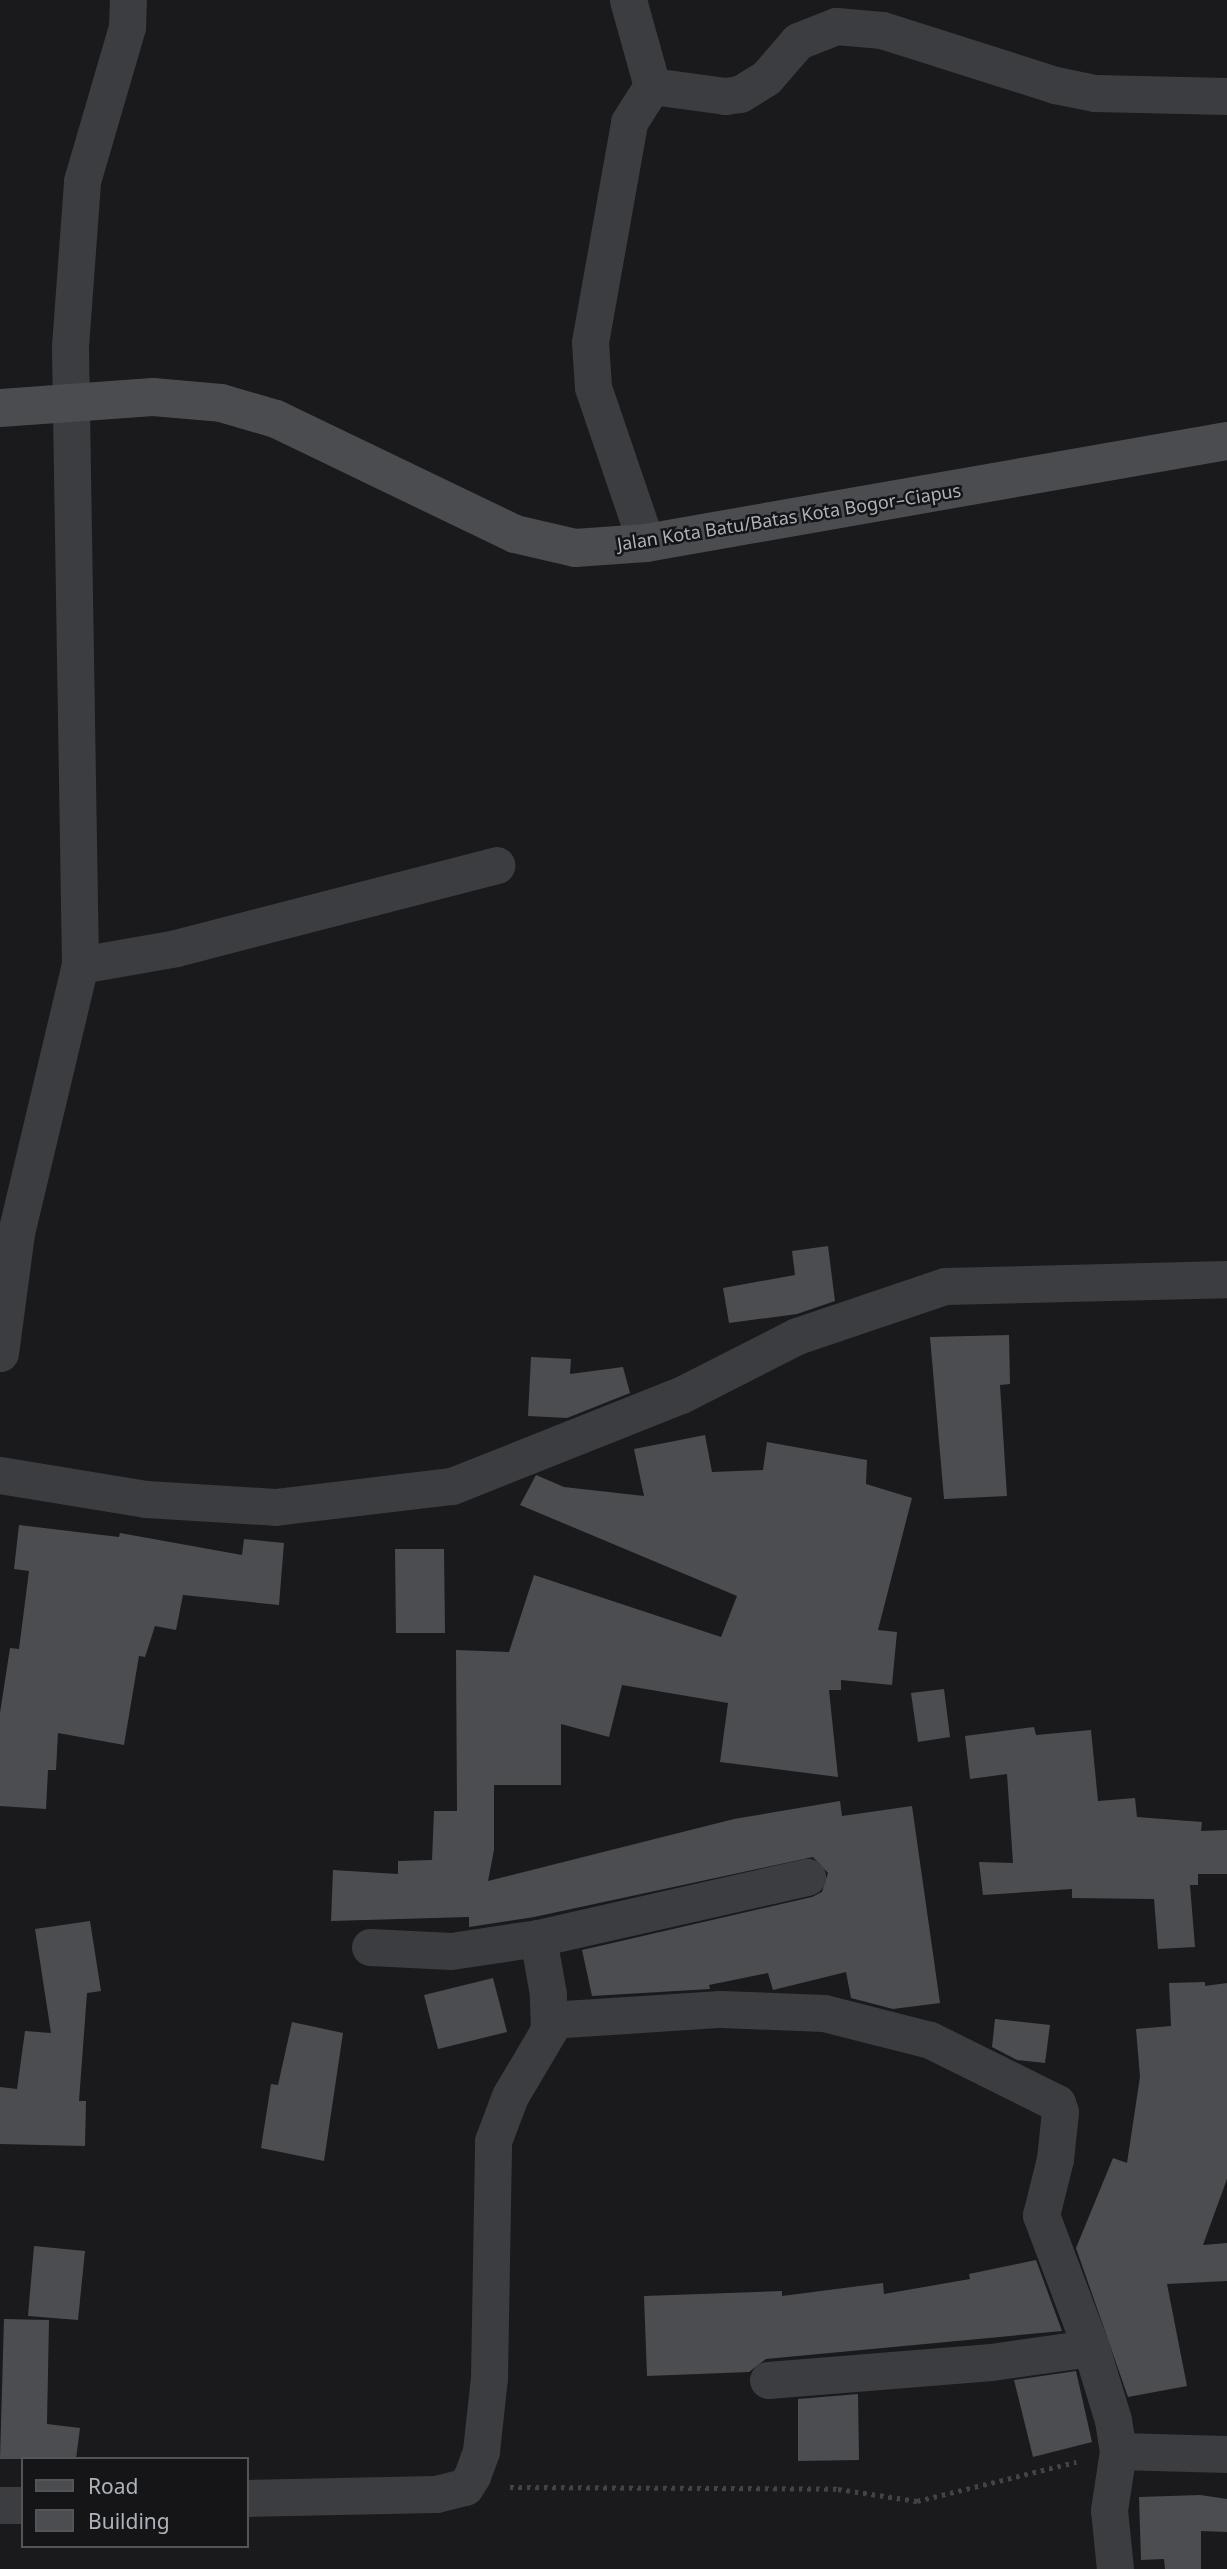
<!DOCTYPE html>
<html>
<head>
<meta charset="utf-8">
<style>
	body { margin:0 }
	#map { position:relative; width:1227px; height:2569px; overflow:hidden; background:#1a1a1c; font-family:"Noto Sans",sans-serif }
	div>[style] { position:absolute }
	.building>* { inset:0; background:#4c4d51 }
	.path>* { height:4.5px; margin-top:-2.25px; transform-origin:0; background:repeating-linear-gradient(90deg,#414447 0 3.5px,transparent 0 8.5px) }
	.minor>* { height:37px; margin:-18.5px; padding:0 18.5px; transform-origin:18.5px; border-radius:18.5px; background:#3b3d40 }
	.secondary>* { height:38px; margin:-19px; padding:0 19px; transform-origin:19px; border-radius:19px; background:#4a4c50 }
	span { translate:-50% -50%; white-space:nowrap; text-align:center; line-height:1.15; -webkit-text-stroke:5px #151517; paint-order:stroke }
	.street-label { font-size:18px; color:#aeb2ba }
	.legend { position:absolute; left:21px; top:2457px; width:228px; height:91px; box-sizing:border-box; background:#151517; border:2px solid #525458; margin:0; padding:9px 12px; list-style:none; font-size:21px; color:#aeb2ba }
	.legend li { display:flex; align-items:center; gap:14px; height:35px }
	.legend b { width:35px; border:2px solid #525458 }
</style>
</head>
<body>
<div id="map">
	<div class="building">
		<div style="clip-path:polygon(828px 1246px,835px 1301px,797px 1314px,729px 1323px,723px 1288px,795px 1275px,792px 1251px)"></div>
		<div style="clip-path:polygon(1009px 1335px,1010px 1384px,1000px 1385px,1007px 1496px,944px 1499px,930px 1337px)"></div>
		<div style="clip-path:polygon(531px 1357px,571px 1359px,570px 1374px,623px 1367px,630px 1393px,567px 1418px,528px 1416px)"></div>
		<div style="clip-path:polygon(705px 1435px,712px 1472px,763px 1470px,767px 1442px,867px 1460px,866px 1484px,912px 1498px,878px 1630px,897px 1632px,892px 1685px,841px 1680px,841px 1690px,829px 1690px,838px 1777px,720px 1762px,728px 1703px,622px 1685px,609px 1737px,561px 1724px,561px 1785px,494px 1785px,494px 1850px,488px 1881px,734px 1819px,840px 1801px,842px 1816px,912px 1806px,940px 2003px,893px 2009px,851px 1998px,846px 1972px,773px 1990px,768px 1973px,709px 1985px,710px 1989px,592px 1996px,582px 1950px,812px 1897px,822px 1892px,828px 1873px,813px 1857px,534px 1917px,469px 1927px,469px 1917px,331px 1921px,333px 1870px,398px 1874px,398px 1861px,432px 1860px,434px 1811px,457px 1811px,456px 1650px,509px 1652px,534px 1575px,721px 1637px,737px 1596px,520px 1505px,536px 1475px,564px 1487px,644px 1496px,634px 1449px)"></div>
		<div style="clip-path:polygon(19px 1525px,119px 1537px,120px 1533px,242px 1555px,244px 1539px,284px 1543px,279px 1605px,183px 1595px,176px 1630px,155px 1626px,145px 1657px,139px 1656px,124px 1745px,58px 1733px,56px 1770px,48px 1770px,46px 1809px,0 1806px,0 1713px,10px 1648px,19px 1649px,29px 1571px,14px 1569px)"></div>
		<div style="clip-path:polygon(395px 1549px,444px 1549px,445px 1633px,396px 1633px)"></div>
		<div style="clip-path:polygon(944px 1689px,950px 1737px,918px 1742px,911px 1693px)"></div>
		<div style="clip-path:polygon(1034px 1727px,1036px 1735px,1091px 1730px,1098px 1801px,1135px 1798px,1137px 1817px,1202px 1822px,1201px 1831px,1227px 1830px,1227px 1874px,1198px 1874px,1198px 1885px,1190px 1885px,1195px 1947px,1158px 1949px,1154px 1899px,1072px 1898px,1072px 1889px,983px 1895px,979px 1862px,1013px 1863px,1007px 1774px,970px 1779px,965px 1736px)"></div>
		<div style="clip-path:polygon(90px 1921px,101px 1991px,87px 1993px,79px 2101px,86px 2101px,85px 2146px,0 2144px,0 2087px,17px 2089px,25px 2031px,51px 2033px,35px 1929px)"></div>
		<div style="clip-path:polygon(493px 1978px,507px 2032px,438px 2049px,424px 1995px)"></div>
		<div style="clip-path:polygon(1205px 1982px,1205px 1986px,1227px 1983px,1227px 2179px,1203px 2245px,1227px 2243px,1227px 2281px,1167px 2284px,1187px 2386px,1128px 2397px,1076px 2248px,1113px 2158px,1127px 2163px,1140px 2077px,1136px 2029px,1171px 2026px,1169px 1983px)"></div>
		<div style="clip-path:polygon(995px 2019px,1050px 2025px,1045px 2063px,1017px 2060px,992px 2047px)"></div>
		<div style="clip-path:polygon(292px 2022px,343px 2033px,324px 2161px,261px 2148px,271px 2084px,278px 2085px)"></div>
		<div style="clip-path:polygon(34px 2246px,85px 2251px,78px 2320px,28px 2316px)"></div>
		<div style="clip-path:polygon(1036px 2260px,1062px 2331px,766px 2359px,749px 2372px,647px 2376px,644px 2296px,782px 2291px,782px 2296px,883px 2283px,884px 2294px,970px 2279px,969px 2274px)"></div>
		<div style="clip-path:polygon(4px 2319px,49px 2320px,47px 2424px,80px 2428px,76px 2459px,0 2459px)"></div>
		<div style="clip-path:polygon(1076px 2371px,1092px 2442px,1033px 2457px,1014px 2380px)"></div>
		<div style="clip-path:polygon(858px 2394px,859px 2460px,798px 2461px,798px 2399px)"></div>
		<div style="clip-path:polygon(1200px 2495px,1227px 2499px,1227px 2532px,1201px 2531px,1201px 2569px,1165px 2569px,1164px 2559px,1141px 2560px,1139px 2497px)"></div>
	</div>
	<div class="path">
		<div style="left:510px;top:2487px;width:328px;rotate:0.3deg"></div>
		<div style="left:838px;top:2489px;width:80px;rotate:8.6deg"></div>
		<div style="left:917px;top:2501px;width:164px;rotate:-13.8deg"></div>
	</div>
	<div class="minor">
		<div style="left:628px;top:0;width:89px;rotate:74.4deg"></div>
		<div style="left:646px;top:543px;width:165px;rotate:-108.8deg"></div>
		<div style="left:593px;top:387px;width:45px;rotate:-93.8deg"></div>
		<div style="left:590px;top:342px;width:223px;rotate:-79.9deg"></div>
		<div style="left:629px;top:122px;width:43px;rotate:-57.4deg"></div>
		<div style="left:652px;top:86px;width:74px;rotate:7.8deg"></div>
		<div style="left:725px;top:96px;width:15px;rotate:-8deg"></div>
		<div style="left:740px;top:94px;width:31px;rotate:-32deg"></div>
		<div style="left:766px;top:78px;width:49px;rotate:-49.1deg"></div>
		<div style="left:798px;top:41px;width:41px;rotate:-21.5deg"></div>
		<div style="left:836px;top:26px;width:46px;rotate:5deg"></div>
		<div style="left:882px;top:30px;width:182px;rotate:17.6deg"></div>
		<div style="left:1055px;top:85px;width:41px;rotate:11.3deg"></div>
		<div style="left:1095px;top:93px;width:132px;rotate:1.3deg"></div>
		<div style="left:80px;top:965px;width:97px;rotate:-10deg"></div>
		<div style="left:176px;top:948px;width:331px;rotate:-14.5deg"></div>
		<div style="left:0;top:1353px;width:121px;rotate:-82.4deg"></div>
		<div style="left:16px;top:1233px;width:276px;rotate:-76.6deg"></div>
		<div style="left:80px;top:965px;width:619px;rotate:-90.93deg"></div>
		<div style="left:70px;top:346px;width:165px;rotate:-85.8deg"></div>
		<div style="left:82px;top:181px;width:160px;rotate:-73.7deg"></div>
		<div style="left:127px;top:27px;width:27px;rotate:-88deg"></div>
		<div style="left:0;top:1475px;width:148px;rotate:9.3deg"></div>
		<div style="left:146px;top:1499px;width:129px;rotate:3.5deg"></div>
		<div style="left:275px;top:1507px;width:178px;rotate:-6.8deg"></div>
		<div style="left:452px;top:1486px;width:246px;rotate:-21.7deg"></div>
		<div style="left:681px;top:1395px;width:130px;rotate:-27deg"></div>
		<div style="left:797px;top:1336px;width:156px;rotate:-18.7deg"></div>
		<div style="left:945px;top:1286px;width:282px;rotate:-1.4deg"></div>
		<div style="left:370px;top:1947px;width:81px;rotate:2.8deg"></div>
		<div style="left:451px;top:1951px;width:88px;rotate:-8.5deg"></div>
		<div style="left:538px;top:1938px;width:276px;rotate:-12.8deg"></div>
		<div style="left:549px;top:2020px;width:172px;rotate:-3.7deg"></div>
		<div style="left:721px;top:2009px;width:103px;rotate:2.2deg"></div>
		<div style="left:824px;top:2013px;width:109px;rotate:14.3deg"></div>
		<div style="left:930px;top:2040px;width:142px;rotate:26.4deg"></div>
		<div style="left:1057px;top:2103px;width:9px;rotate:72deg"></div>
		<div style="left:1060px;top:2112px;width:47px;rotate:96.1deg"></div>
		<div style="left:1055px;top:2159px;width:58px;rotate:104deg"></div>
		<div style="left:1041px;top:2215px;width:142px;rotate:69.4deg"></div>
		<div style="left:1091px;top:2348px;width:75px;rotate:73deg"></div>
		<div style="left:1113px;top:2420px;width:31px;rotate:81deg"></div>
		<div style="left:1118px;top:2451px;width:60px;rotate:98.7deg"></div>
		<div style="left:1109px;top:2510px;width:59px;rotate:84.2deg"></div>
		<div style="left:768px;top:2380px;width:224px;rotate:-4.6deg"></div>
		<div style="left:991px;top:2362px;width:101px;rotate:-8deg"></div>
		<div style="left:1118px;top:2451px;width:109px;rotate:1.6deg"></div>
		<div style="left:247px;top:2498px;width:189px;rotate:-1.2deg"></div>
		<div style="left:436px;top:2494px;width:30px;rotate:-14deg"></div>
		<div style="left:465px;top:2487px;width:13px;rotate:-58deg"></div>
		<div style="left:472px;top:2476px;width:27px;rotate:-70deg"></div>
		<div style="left:481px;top:2451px;width:74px;rotate:-83.8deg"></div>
		<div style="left:489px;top:2377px;width:236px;rotate:-89deg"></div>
		<div style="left:493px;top:2141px;width:48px;rotate:-69.3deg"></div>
		<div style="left:510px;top:2096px;width:77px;rotate:-59.4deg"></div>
		<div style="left:549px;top:2030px;width:36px;rotate:-92deg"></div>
		<div style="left:548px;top:1994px;width:57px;rotate:-100.1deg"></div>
		<div style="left:0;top:2505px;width:23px"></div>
	</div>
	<div class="secondary">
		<div style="left:0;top:408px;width:153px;rotate:-4.1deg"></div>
		<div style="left:153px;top:397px;width:68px;rotate:5deg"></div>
		<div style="left:221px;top:403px;width:57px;rotate:16.2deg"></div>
		<div style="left:276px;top:419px;width:265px;rotate:25.7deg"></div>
		<div style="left:515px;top:534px;width:62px;rotate:13.1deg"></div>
		<div style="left:575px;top:548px;width:71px;rotate:-4deg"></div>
		<div style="left:646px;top:543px;width:590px;rotate:-9.96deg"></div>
	</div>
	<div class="street-label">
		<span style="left:789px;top:517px;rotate:-9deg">Jalan Kota Batu/Batas Kota Bogor–Ciapus</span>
	</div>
	<ul class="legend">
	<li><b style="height:9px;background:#4a4c50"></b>Road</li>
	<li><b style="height:19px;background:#4c4d51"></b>Building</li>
	</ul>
</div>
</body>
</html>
